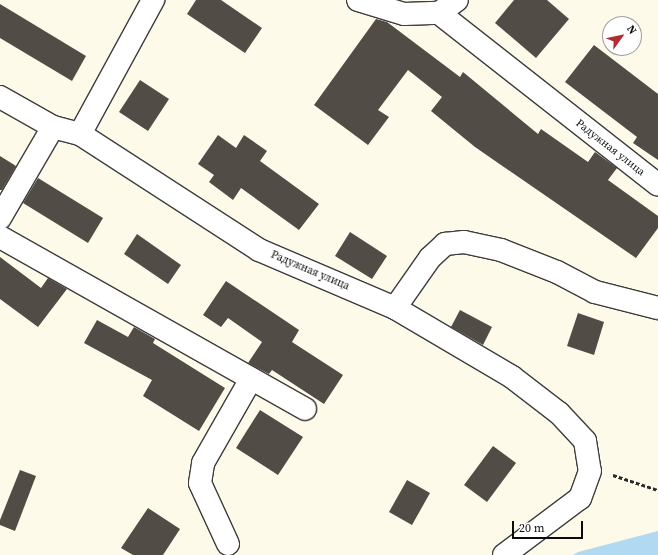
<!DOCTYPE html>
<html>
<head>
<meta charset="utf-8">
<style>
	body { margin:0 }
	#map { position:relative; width:658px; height:555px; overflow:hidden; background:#fefae9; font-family:"Source Serif 4",serif }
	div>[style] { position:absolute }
	.water>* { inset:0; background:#b1daf2 }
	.building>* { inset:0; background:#524c47 }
	.path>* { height:2.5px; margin-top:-1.25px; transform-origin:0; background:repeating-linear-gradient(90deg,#2c2c2c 0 4px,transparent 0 6px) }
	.roads { filter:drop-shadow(1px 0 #3d3d3d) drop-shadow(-1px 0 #3d3d3d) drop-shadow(0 1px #3d3d3d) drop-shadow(0 -1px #3d3d3d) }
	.minor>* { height:22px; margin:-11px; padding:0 11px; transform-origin:11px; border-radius:11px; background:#fff }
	span { translate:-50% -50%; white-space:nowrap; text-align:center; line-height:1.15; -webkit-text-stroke:4px #fff; paint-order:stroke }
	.street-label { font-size:11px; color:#0a0a0a }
	.north { position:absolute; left:602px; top:16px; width:40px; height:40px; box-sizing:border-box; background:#fff; border:1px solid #9d9d9d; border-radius:50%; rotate:57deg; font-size:11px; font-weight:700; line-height:16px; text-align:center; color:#0a0a0a }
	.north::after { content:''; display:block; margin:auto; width:14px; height:18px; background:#b12c33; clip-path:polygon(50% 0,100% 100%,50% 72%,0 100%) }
	.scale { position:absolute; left:512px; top:521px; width:71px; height:18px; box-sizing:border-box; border:2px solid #0a0a0a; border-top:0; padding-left:5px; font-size:12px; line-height:14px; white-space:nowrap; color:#0a0a0a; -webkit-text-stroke:3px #fff; paint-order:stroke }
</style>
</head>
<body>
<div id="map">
	<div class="water">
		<div style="clip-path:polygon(658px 531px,658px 555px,573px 555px,578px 552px)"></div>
	</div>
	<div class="building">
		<div style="clip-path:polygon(196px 0,221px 0,262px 28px,245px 53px,187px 14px)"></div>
		<div style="clip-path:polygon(514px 0,547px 0,569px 19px,536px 58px,495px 23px)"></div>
		<div style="clip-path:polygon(0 4px,86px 56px,72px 81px,0 38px)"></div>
		<div style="clip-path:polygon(376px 19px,387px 22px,460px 77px,463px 72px,538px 134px,541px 129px,588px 162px,595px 152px,617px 168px,608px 180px,658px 216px,658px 228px,636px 258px,475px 147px,431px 111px,442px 97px,408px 70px,378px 110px,389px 117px,368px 145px,314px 105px)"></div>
		<div style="clip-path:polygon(594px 45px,658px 94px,658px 160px,633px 143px,637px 137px,565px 82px)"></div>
		<div style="clip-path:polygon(140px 80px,169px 99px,148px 131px,119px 112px)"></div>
		<div style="clip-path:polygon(218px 135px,236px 148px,244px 135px,267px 151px,260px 161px,319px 204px,299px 230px,241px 188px,233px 200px,209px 182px,214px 175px,198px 164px)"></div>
		<div style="clip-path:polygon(0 156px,16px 166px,2px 190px,0 190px)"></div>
		<div style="clip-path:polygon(38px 178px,103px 218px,88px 243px,23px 203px)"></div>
		<div style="clip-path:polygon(350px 232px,387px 256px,372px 279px,335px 256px)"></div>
		<div style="clip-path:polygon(137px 234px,181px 265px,168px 284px,124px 254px)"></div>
		<div style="clip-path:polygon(0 257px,41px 288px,48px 278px,67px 289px,38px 327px,0 299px)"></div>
		<div style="clip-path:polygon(226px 281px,299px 330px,292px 342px,343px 375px,324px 404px,272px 370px,269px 374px,248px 363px,262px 342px,228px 318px,221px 327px,203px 315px)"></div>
		<div style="clip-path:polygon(460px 310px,492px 327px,483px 345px,451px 327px)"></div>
		<div style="clip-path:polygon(578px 313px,604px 322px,594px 355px,567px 346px)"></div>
		<div style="clip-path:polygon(97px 320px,128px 337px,134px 327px,155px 339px,153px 343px,225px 388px,199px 431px,143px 396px,152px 380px,84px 343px)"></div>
		<div style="clip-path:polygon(260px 410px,303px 437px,278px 475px,236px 448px)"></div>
		<div style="clip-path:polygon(493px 446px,516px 463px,487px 502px,464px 485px)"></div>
		<div style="clip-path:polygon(20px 470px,36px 476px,15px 531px,0 525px,0 520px)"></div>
		<div style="clip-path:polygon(407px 480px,430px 493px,412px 525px,389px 512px)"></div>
		<div style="clip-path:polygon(148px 508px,180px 529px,163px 555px,133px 555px,121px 548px)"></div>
	</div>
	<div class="path">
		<div style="left:613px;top:475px;width:47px;rotate:18.4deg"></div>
	</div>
	<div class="roads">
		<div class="minor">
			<div style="left:358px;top:0;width:48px;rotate:16.9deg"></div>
			<div style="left:404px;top:14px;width:35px;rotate:-2deg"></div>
			<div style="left:439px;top:13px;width:278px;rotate:38.1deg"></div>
			<div style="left:439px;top:13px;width:22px;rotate:-36deg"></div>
			<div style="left:0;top:97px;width:61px;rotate:29.5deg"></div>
			<div style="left:53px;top:127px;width:28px;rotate:15deg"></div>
			<div style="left:80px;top:134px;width:213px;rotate:32.9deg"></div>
			<div style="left:259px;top:250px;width:148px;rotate:23.1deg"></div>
			<div style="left:395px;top:308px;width:136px;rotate:30.5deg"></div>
			<div style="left:512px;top:377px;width:59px;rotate:37.5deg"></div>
			<div style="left:559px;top:413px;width:38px;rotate:47deg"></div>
			<div style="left:585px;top:441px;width:30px;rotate:81deg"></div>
			<div style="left:590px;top:471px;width:29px;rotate:110deg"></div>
			<div style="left:580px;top:498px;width:95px;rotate:143.1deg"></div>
			<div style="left:80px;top:134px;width:153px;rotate:-61.4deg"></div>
			<div style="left:0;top:218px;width:105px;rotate:-59.8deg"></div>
			<div style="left:0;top:237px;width:350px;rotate:29.4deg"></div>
			<div style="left:395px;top:308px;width:61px;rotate:-55deg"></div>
			<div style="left:430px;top:258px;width:21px;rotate:-43deg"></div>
			<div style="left:445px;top:244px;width:19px;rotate:-6deg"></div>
			<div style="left:464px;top:242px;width:38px;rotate:12deg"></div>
			<div style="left:501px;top:250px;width:60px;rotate:21.4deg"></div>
			<div style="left:557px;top:272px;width:43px;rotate:27.8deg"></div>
			<div style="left:595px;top:292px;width:65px;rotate:14.3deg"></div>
			<div style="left:228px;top:544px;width:67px;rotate:-114.7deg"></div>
			<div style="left:200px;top:483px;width:20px;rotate:-81deg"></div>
			<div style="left:203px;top:463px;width:97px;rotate:-60.3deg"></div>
		</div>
	</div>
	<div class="street-label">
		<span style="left:610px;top:148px;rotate:38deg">Радужная улица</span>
		<span style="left:310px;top:271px;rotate:23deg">Радужная улица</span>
	</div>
	<div class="north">N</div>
	<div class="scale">20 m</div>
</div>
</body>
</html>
